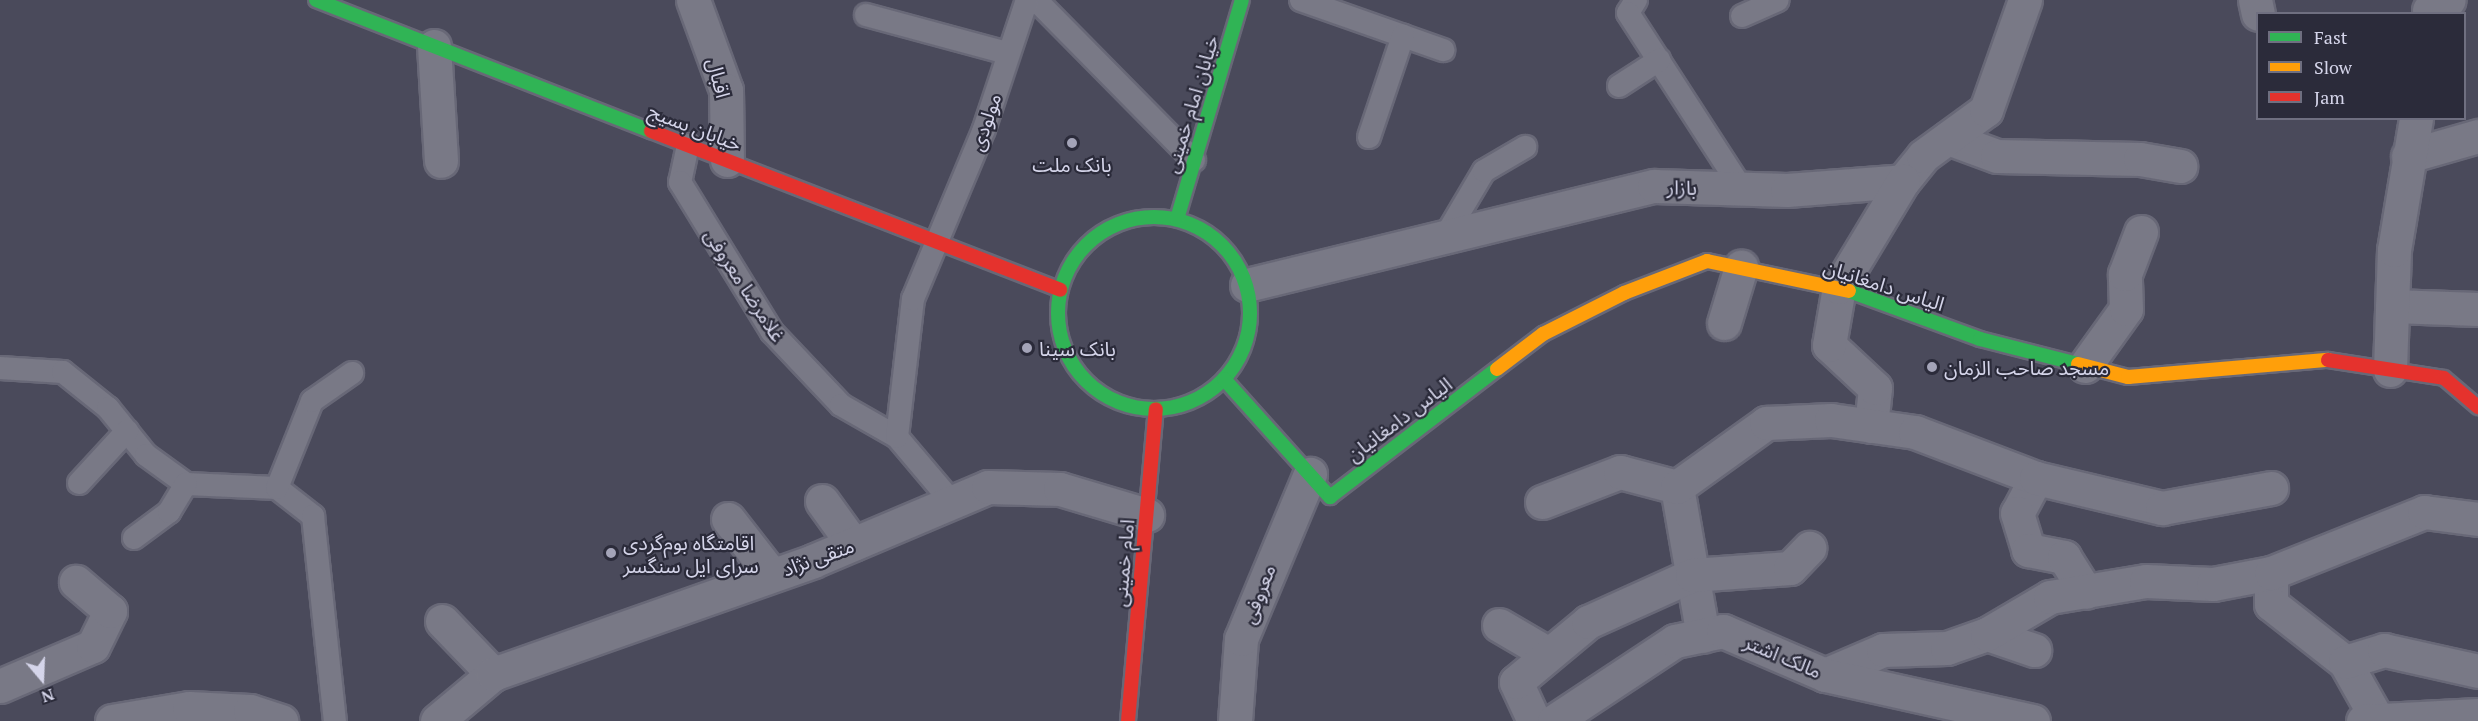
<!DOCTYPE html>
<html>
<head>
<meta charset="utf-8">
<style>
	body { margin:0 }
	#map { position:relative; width:2478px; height:721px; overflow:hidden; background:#4a4a5b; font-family:"PT Serif","Noto Sans Arabic",serif }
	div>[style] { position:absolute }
	.roads { filter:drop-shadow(2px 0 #686877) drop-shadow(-2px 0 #686877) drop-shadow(0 2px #686877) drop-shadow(0 -2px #686877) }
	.lane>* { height:22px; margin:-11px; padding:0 11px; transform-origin:11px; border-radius:11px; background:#797986 }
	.street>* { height:33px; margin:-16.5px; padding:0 16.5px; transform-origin:16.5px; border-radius:16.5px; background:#797986 }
	.fast>* { height:14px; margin:-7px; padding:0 7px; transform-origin:7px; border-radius:7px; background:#30b455 }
	.fast>.ring { margin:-7px; padding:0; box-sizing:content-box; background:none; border:14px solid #30b455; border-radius:50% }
	.slow>* { height:14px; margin:-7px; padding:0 7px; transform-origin:7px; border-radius:7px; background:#ff9f0a }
	.jam>* { height:14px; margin:-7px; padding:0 7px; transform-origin:7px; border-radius:7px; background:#e5322d }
	.dots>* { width:16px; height:16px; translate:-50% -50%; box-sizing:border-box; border:3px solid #2b2b3a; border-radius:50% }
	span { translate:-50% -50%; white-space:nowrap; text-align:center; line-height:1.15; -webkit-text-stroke:4.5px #2b2b3a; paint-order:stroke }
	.street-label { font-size:20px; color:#d5d5ea }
	.poi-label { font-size:20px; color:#d5d5ea }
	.left { translate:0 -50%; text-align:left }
	.legend { position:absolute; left:2256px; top:12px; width:210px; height:108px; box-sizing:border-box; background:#2b2b3a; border:2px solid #6f6f80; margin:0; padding:8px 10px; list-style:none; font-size:18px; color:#d5d5ea }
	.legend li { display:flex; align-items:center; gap:12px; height:30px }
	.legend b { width:30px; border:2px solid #6f6f80 }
	.north { position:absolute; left:12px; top:649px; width:60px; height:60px; -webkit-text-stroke:4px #2b2b3a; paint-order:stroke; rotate:161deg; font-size:16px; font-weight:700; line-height:24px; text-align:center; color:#d5d5ea }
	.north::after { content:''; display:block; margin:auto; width:21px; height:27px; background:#d5d5ea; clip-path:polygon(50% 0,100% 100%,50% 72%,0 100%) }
</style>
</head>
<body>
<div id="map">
	<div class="roads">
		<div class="lane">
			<div style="left:1036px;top:0;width:225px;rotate:45.4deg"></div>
			<div style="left:1301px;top:0;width:151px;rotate:19.4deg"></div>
			<div style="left:1636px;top:0;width:15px;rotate:122deg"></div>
			<div style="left:1628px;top:13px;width:210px;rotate:57.1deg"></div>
			<div style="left:866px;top:15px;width:146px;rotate:15.1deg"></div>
			<div style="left:1742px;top:16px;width:39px;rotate:-24deg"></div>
			<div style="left:1619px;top:86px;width:48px;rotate:-33deg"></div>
			<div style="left:1369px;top:137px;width:107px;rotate:-71.4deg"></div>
			<div style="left:688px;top:145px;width:38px;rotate:102deg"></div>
			<div style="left:680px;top:182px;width:176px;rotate:58.5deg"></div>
			<div style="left:772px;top:332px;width:100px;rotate:46.6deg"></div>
			<div style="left:841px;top:405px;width:64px;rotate:29.7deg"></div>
			<div style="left:897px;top:437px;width:85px;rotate:49.8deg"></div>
			<div style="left:1443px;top:240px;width:80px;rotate:-59.3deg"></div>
			<div style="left:1484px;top:171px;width:48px;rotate:-30.3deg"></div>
			<div style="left:0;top:368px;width:63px;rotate:3.6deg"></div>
			<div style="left:63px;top:372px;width:58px;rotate:38.7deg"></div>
			<div style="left:108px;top:408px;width:60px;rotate:51deg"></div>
			<div style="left:146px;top:455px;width:49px;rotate:35.9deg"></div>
			<div style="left:186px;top:484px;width:91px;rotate:2.5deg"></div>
			<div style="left:277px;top:488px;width:46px;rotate:37.9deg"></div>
			<div style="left:313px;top:516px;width:206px;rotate:83.9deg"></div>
			<div style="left:897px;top:437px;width:139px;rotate:-83.4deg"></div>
			<div style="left:913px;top:299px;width:184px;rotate:-67.3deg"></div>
			<div style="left:984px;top:129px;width:136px;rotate:-71.6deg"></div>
			<div style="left:79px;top:483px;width:71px;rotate:-47.3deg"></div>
			<div style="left:277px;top:488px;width:94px;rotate:-68.1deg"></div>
			<div style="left:312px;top:401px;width:49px;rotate:-35deg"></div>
			<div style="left:134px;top:538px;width:44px;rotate:-36.6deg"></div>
			<div style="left:169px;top:512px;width:33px;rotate:-59deg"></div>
		</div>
		<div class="street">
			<div style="left:693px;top:0;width:96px;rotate:69.9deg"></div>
			<div style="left:726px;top:90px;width:70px;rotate:89.2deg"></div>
			<div style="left:2255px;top:0;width:14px;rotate:78deg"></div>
			<div style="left:2429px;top:10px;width:22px;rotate:-27deg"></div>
			<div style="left:434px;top:46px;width:115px;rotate:86.5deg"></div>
			<div style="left:1948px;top:138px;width:52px;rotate:20.2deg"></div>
			<div style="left:1997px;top:156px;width:143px;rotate:1.2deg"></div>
			<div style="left:2140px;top:159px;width:41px;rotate:9.9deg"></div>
			<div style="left:2408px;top:156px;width:73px;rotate:-15.9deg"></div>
			<div style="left:1247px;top:285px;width:419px;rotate:-13.7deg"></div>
			<div style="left:1654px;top:186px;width:133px;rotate:1.7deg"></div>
			<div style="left:1787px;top:190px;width:116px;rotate:-4.4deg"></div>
			<div style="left:1903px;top:181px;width:32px;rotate:-51deg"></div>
			<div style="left:1923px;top:156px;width:78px;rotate:-36.1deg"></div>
			<div style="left:1986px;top:110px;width:117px;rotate:-70.5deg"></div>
			<div style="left:2392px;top:306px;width:86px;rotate:2deg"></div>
			<div style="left:1724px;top:323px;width:59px;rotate:-73.1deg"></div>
			<div style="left:2085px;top:366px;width:70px;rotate:-54.3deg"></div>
			<div style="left:2126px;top:309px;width:35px;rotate:-92deg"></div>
			<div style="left:2125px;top:274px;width:45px;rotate:-69.1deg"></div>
			<div style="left:2390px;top:370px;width:120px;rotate:-88.1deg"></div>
			<div style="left:2394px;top:250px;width:134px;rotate:-80.5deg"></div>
			<div style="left:1871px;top:426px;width:38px;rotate:-84deg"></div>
			<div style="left:1875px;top:388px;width:63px;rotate:-136.9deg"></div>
			<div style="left:1829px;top:345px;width:59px;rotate:-80.2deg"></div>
			<div style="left:1839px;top:287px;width:124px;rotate:-58.9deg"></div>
			<div style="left:2036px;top:478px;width:40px;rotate:118deg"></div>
			<div style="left:2017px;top:513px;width:39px;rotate:73deg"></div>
			<div style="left:2028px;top:550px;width:37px;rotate:11deg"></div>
			<div style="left:2064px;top:557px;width:41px;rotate:57.8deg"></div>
			<div style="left:1677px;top:487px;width:151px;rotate:80.1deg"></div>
			<div style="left:822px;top:501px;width:53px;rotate:54.2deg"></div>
			<div style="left:1542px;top:502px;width:84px;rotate:-21deg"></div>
			<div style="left:1620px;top:472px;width:59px;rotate:14.7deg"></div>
			<div style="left:1677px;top:487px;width:110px;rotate:-35.7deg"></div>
			<div style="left:1766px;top:423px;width:65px;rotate:-2.6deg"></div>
			<div style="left:1831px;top:420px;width:85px;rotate:8.1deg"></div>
			<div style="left:1915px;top:432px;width:129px;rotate:20.8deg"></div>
			<div style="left:2036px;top:478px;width:130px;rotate:13.4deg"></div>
			<div style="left:2162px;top:508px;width:111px;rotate:-10.4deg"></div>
			<div style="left:728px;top:519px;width:70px;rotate:52deg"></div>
			<div style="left:2271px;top:573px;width:31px;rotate:90deg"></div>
			<div style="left:2271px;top:604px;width:94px;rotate:38.1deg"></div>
			<div style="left:2345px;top:662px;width:63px;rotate:60.6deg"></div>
			<div style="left:442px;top:621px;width:74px;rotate:46.1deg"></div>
			<div style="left:1499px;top:625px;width:53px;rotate:30.4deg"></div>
			<div style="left:1987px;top:634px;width:50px;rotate:18.8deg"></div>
			<div style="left:2345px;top:662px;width:41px;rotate:-17.1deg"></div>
			<div style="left:2384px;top:650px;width:96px;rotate:12.6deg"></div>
			<div style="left:1825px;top:675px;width:63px;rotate:-23.3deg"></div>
			<div style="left:1883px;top:650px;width:64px;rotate:-1.8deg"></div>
			<div style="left:1947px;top:648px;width:42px;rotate:-19.3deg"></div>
			<div style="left:1987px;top:634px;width:73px;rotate:-30.4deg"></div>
			<div style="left:2050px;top:597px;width:97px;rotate:-9.5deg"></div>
			<div style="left:2146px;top:581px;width:67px;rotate:2.6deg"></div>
			<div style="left:2213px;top:584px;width:59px;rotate:-10.7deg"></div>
			<div style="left:2271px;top:573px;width:165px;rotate:-21.7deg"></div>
			<div style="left:2424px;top:512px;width:54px;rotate:7.4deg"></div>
			<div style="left:0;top:686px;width:101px;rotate:-23.3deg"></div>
			<div style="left:93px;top:646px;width:39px;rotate:-64deg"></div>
			<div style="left:110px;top:611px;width:45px;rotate:-139.5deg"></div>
			<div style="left:112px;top:721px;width:78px;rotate:-9.6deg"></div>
			<div style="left:189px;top:708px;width:61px;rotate:2.8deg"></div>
			<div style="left:250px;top:711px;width:33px;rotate:18deg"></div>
			<div style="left:437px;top:721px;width:73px;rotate:-40deg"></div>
			<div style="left:493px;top:674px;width:339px;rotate:-19.4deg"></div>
			<div style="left:813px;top:561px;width:190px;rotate:-22.9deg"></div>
			<div style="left:988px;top:487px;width:72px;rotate:1.6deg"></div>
			<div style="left:1060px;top:489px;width:91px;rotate:16.6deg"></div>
			<div style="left:1235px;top:721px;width:82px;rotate:-85.8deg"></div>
			<div style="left:1241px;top:639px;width:179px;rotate:-67.3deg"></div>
			<div style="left:1534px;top:721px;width:43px;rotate:-114.8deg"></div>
			<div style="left:1516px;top:682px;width:94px;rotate:-39.8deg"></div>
			<div style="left:1588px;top:622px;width:114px;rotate:-24.3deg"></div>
			<div style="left:1692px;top:575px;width:98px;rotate:-4.1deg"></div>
			<div style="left:1790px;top:568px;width:28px;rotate:-46deg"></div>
			<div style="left:1554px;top:721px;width:145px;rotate:-33.5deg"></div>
			<div style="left:1675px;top:641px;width:49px;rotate:-11.8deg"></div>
			<div style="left:1723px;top:631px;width:111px;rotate:23.3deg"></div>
			<div style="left:1825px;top:675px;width:213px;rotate:12.5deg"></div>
			<div style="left:2363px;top:721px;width:115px;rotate:-3deg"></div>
		</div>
		<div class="fast">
			<div style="left:316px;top:0;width:360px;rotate:21.4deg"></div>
			<div class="ring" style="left:1058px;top:217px;width:178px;height:178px"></div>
			<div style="left:1177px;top:219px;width:228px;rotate:-73.5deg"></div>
			<div style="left:1849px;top:291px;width:140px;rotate:20.1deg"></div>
			<div style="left:1980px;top:339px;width:101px;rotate:14.3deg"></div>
			<div style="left:1224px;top:379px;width:159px;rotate:48.1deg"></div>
			<div style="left:1330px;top:497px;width:210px;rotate:-37.5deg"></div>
		</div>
		<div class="slow">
			<div style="left:2078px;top:364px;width:52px;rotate:14.6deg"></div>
			<div style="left:2128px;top:377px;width:201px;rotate:-4.9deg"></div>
			<div style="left:1497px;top:369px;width:58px;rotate:-37.3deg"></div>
			<div style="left:1543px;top:334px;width:91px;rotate:-26.8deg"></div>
			<div style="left:1624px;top:293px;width:89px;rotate:-21.1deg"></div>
			<div style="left:1707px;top:261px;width:145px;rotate:11.9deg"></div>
		</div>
		<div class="jam">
			<div style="left:651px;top:131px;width:439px;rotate:21.2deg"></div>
			<div style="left:2328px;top:360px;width:117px;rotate:8.8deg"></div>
			<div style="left:2444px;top:378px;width:45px;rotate:40.5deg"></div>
			<div style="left:1128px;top:721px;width:313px;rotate:-84.9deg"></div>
		</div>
	</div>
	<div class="dots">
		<div style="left:1072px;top:143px;background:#a4a4b8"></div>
		<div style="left:1027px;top:348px;background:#a4a4b8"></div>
		<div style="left:1932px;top:367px;background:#a4a4b8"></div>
		<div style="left:611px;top:553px;background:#a4a4b8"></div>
	</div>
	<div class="street-label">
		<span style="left:719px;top:78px;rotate:76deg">اقبال</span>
		<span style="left:1191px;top:104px;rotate:-73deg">خیابان امام خمینی</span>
		<span style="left:985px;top:122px;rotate:-71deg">مولودی</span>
		<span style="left:695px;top:127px;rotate:21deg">خیابان بسیج</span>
		<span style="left:1682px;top:187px;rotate:2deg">بازار</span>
		<span style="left:745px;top:285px;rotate:57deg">غلامرضا معروفی</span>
		<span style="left:1884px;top:285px;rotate:18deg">الیاس دامغانیان</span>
		<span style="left:1399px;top:419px;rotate:-37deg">الیاس دامغانیان</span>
		<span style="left:818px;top:557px;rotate:-20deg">متقی نژاد</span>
		<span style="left:1123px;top:563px;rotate:-85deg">امام خمینی</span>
		<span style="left:1258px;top:594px;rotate:-69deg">معروفی</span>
		<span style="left:1783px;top:656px;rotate:23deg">مالک اشتر</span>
	</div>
	<div class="poi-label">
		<span style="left:1072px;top:164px">بانک ملت</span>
		<span class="left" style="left:1039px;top:348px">بانک سینا</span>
		<span class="left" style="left:1944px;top:367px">مسجد صاحب الزمان</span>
		<span class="left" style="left:623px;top:554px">اقامتگاه بوم‌گردی<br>سرای ایل سنگسر</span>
	</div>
	<ul class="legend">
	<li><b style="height:8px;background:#30b455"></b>Fast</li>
	<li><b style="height:8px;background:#ff9f0a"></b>Slow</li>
	<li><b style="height:8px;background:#e5322d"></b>Jam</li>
	</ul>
	<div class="north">N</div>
</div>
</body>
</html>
